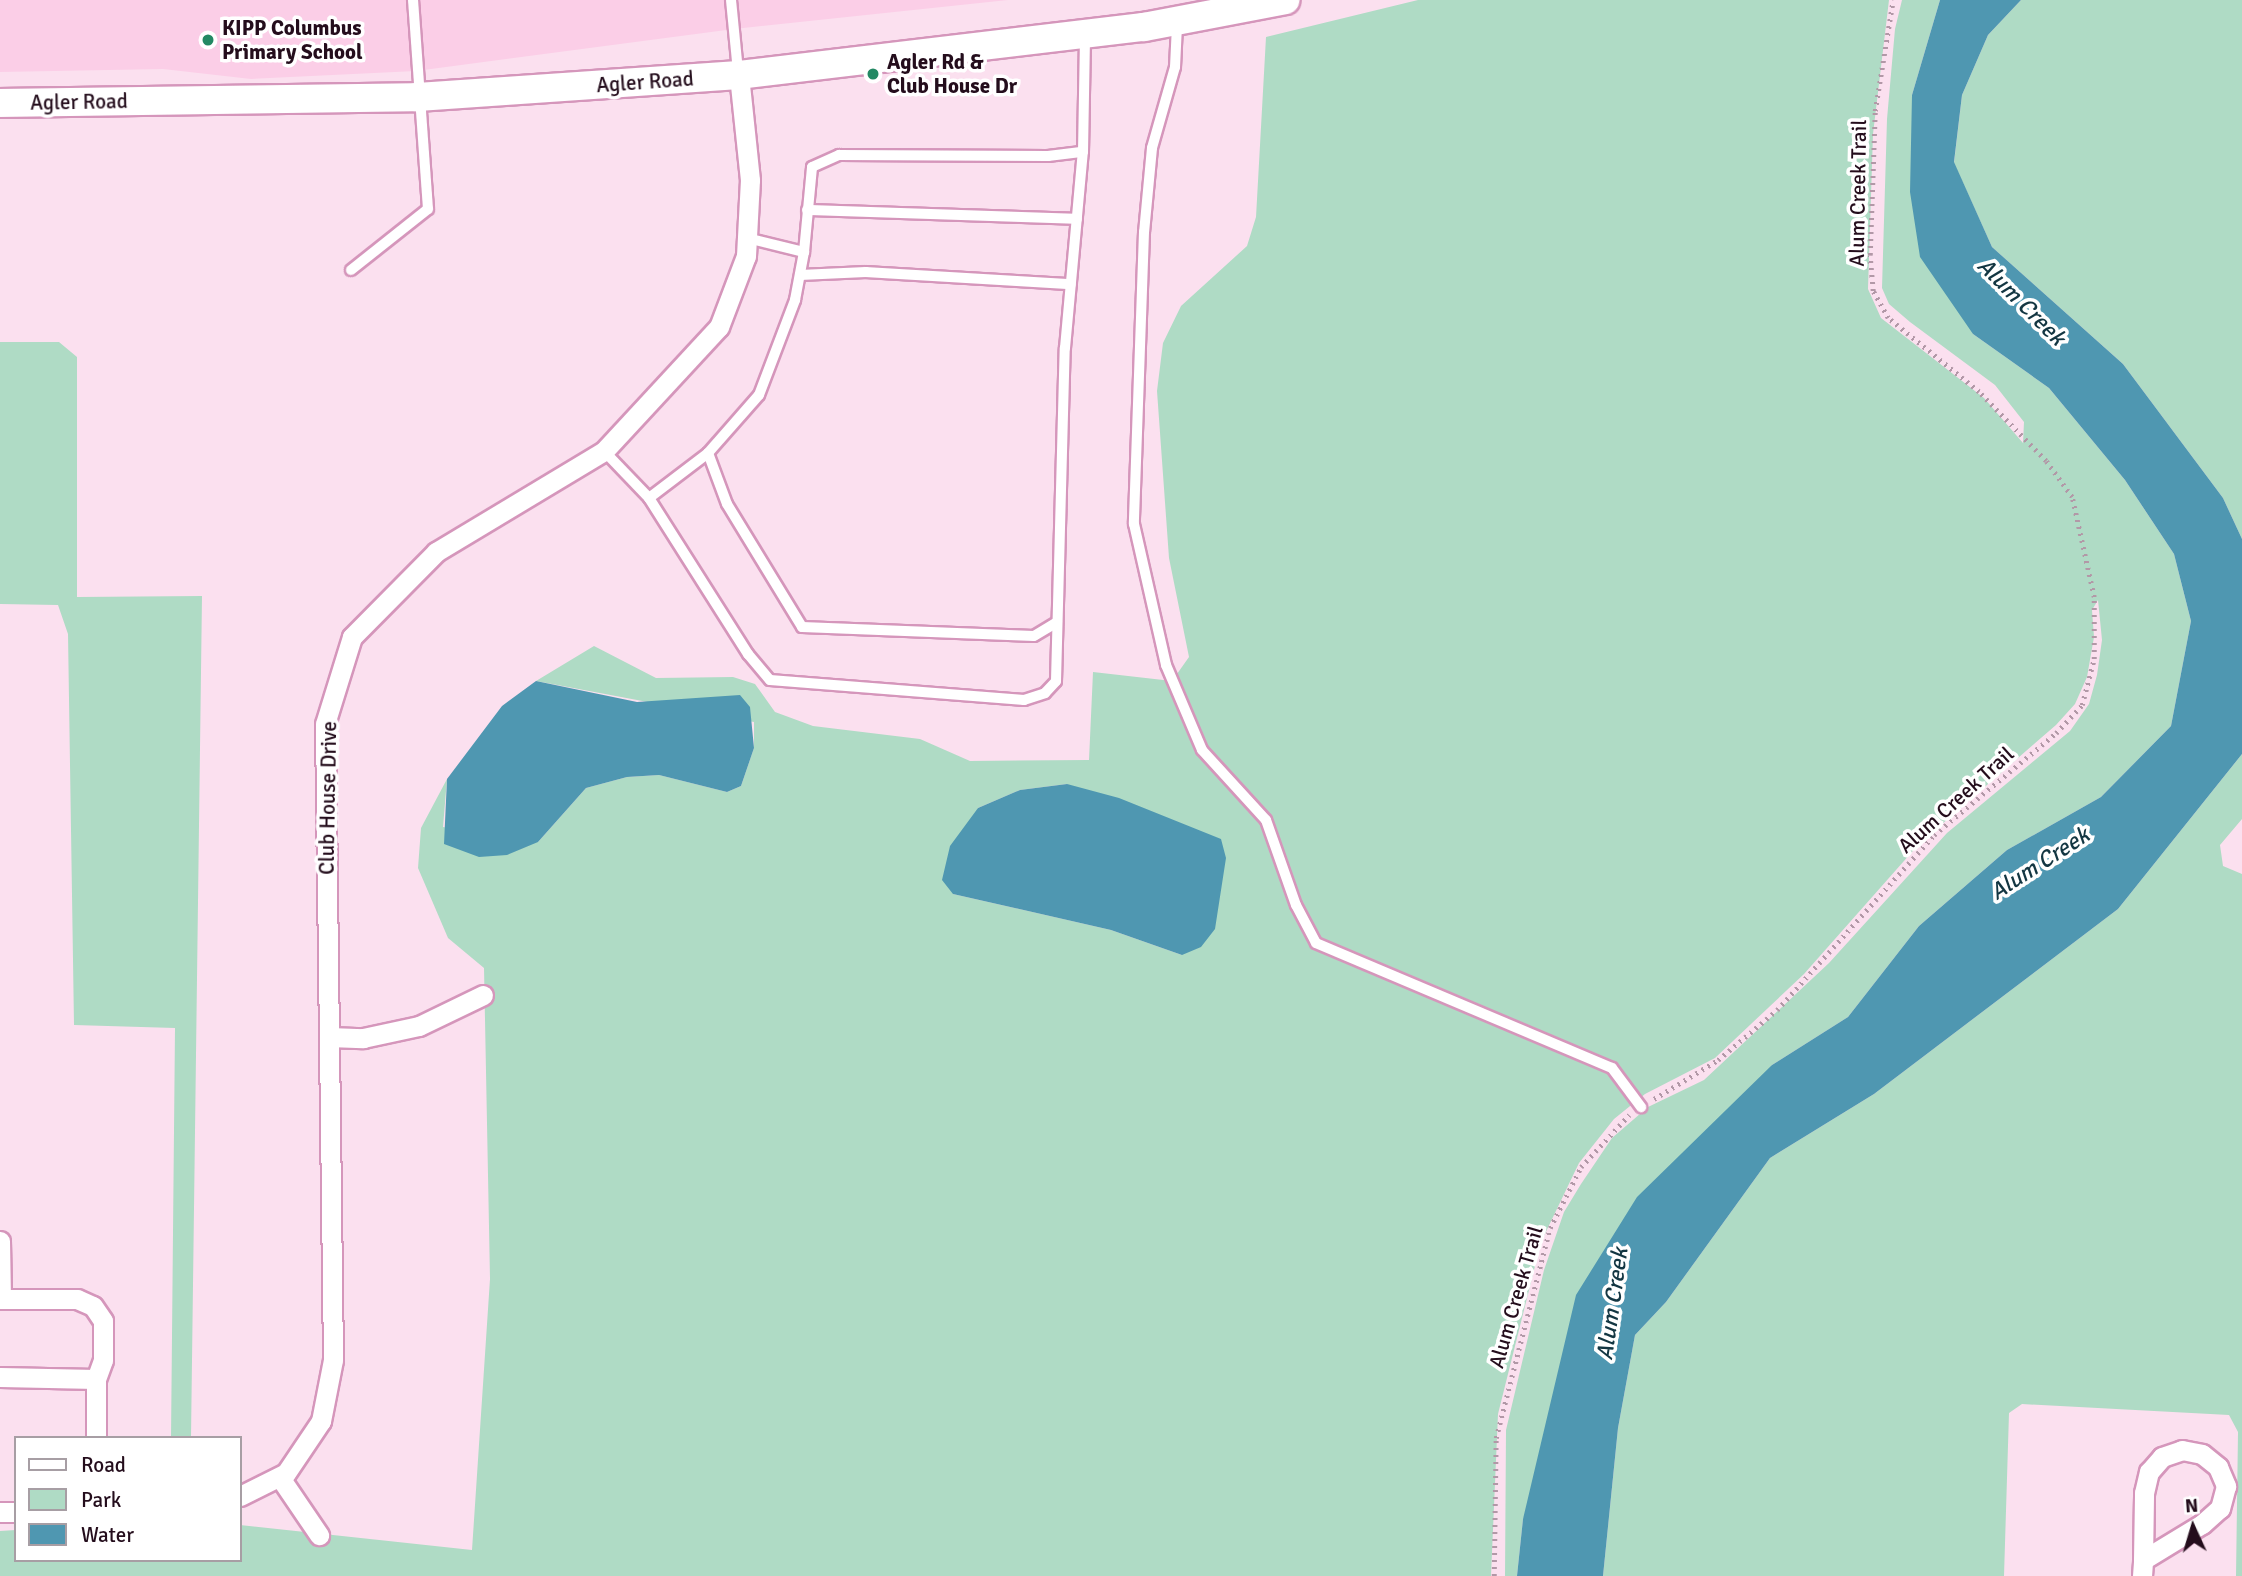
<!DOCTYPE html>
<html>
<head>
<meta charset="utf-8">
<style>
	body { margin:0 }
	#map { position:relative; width:2242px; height:1576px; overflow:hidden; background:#fbe0ef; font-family:Signika,sans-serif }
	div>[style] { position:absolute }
	.built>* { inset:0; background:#fbcee7 }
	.green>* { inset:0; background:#afdbc5 }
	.water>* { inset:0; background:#4f97b1 }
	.path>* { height:4.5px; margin-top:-2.25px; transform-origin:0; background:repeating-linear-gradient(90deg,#b298a7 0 2px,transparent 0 7px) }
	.roads { filter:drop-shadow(2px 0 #d596bb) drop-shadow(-2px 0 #d596bb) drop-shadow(0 2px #d596bb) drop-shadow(0 -2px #d596bb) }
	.lane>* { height:10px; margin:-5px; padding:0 5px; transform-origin:5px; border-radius:5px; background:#fff }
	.street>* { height:19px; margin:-9.5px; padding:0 9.5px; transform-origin:9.5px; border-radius:9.5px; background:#fff }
	.secondary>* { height:28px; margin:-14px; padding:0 14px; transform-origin:14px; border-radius:14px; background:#fff }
	.dots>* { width:19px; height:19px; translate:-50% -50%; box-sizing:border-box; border:4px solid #fff; border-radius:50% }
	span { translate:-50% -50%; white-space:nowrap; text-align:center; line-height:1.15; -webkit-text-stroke:7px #fff; paint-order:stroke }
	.poi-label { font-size:21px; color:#240d1c; font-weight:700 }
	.left { translate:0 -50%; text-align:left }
	.street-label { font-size:21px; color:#240d1c }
	.water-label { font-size:23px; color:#133642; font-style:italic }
	.legend { position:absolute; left:14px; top:1436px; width:228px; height:126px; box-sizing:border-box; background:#fff; border:2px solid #a79ea4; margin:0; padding:9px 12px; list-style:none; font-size:21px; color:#240d1c }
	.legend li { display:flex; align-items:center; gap:14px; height:35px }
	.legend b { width:35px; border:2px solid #a79ea4 }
	.north { position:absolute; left:2158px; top:1492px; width:70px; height:70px; -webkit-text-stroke:5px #fff; paint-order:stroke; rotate:356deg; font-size:19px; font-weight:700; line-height:28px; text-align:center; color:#240d1c }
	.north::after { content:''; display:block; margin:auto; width:24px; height:32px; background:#240d1c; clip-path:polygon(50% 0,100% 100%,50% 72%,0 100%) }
</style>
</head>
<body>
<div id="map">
	<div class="built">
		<div style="clip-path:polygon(0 0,1008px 0,734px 29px,416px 71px,251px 79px,163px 69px,0 72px)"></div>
	</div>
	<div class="green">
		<div style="clip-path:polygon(evenodd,1418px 0,1889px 0,1873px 134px,1868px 289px,1881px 318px,1984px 398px,2023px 443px,2024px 422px,1995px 385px,1910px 322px,1889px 304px,1882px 288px,1887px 119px,1895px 29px,1902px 0,1940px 0,1912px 95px,1973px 334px,2049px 388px,2125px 480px,2174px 554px,2191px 621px,2171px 726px,2101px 797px,2007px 850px,1919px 926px,1848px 1017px,1772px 1065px,1523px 1519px,1517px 1576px,1505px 1576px,1506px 1430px,1544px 1270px,1564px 1212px,1581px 1184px,1612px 1138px,1648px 1107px,1704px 1080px,1829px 963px,1947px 833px,2070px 731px,2089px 704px,2097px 675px,2102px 640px,2098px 600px,2092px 610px,2094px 637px,2087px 677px,2075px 704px,2056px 725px,1919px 844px,1804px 974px,1715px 1058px,1645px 1094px,1614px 1119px,1579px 1163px,1541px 1242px,1498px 1414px,1491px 1576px,0 1576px,0 1531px,16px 1530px,16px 1560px,240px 1560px,240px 1525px,472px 1550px,490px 1279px,484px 968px,448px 938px,418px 868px,421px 828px,447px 779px,443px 827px,538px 842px,586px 788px,627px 777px,659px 775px,727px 792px,741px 786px,754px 748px,754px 722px,536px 681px,594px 646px,656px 678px,733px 677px,755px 684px,775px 712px,813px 726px,920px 739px,970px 761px,1089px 760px,1093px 672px,1172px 681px,1189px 657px,1169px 558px,1157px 391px,1163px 343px,1181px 306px,1247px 246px,1256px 217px,1266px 37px,1418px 0,1067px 784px,1182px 955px,1111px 930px,953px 894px,978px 808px,1020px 790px,1067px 784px)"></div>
		<div style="clip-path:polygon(2021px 0,2242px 0,2242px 539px,2223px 498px,2123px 364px,1992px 247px,1954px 163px,1962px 95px,1988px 35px)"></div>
		<div style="clip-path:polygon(0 342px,59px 342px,77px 357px,77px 597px,202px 596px,191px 1438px,171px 1438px,175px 1028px,74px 1025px,68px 634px,58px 605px,0 604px)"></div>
		<div style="clip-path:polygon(2242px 754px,2242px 819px,2220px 845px,2223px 866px,2242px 874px,2242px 1576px,2236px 1576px,2238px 1432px,2229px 1415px,2022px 1404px,2009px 1413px,2004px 1576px,1603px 1576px,1618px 1428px,1635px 1335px,1666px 1302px,1770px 1158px,1874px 1094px,2118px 909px)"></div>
	</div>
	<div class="water">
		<div style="clip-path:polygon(1940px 0,2021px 0,1988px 35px,1962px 95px,1954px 162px,1992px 247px,2123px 364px,2223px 498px,2242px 539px,2242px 754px,2118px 909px,1874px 1094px,1770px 1158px,1666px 1302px,1635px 1335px,1618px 1428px,1603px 1576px,1517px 1576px,1523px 1519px,1576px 1295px,1637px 1197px,1772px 1065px,1848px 1017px,1919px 926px,2007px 850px,2101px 797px,2171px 726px,2191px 621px,2174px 554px,2125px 480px,2049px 388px,1973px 334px,1920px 257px,1910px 192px,1912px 95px)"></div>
		<div style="clip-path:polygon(536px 681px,637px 702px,740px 695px,750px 707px,754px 748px,741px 786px,727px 792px,659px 775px,627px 777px,586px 788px,538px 842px,507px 855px,479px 857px,444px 844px,447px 779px,502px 706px)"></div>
		<div style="clip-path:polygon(1067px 784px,1119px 798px,1221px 839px,1226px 858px,1215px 929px,1201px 947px,1182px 955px,1111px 930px,953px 894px,942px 880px,950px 846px,978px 808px,1020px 790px)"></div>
	</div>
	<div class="path">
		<div style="left:1654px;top:1099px;width:75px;rotate:-31.4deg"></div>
		<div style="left:1718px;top:1060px;width:77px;rotate:-40.3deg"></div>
		<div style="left:1777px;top:1010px;width:235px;rotate:-48.1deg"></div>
		<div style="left:1934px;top:835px;width:159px;rotate:-39.9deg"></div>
		<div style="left:2056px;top:733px;width:38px;rotate:-47deg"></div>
		<div style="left:2082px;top:705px;width:48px;rotate:-75.4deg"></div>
		<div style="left:2094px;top:659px;width:62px;rotate:-90deg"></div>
		<div style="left:2094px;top:597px;width:102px;rotate:-102.4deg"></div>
		<div style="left:2072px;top:497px;width:44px;rotate:-125.8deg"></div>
		<div style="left:2046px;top:461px;width:96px;rotate:-134.2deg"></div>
		<div style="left:1979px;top:392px;width:117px;rotate:-140.9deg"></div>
		<div style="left:1888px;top:318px;width:31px;rotate:-119deg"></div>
		<div style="left:1873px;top:291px;width:36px;rotate:-95deg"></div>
		<div style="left:1870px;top:255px;width:144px;rotate:-88deg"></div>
		<div style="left:1875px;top:111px;width:112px;rotate:-80.8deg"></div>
		<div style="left:1494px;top:1576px;width:138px;rotate:-89.2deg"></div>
		<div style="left:1496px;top:1438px;width:217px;rotate:-75.6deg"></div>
		<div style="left:1550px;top:1228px;width:68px;rotate:-63.1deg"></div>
		<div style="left:1581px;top:1167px;width:71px;rotate:-47.3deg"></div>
	</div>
	<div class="roads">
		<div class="lane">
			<div style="left:731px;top:0;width:71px;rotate:84.4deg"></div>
			<div style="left:1177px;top:25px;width:42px;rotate:92.7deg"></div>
			<div style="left:1175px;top:67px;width:84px;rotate:105.9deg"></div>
			<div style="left:1152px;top:148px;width:84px;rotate:95.4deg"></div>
			<div style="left:1144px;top:232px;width:292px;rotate:92deg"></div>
			<div style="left:1134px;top:524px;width:145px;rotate:77.2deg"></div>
			<div style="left:1166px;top:665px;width:92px;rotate:67deg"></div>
			<div style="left:1202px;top:750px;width:95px;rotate:47.6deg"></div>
			<div style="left:1266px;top:820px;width:90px;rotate:70.6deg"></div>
			<div style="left:1296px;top:905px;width:43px;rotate:62.2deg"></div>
			<div style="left:1316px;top:943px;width:321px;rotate:22.9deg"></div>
			<div style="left:1612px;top:1068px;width:49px;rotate:53.4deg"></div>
			<div style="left:807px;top:210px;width:270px;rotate:1.9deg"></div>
			<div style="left:747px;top:238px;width:59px;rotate:13.8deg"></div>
			<div style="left:804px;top:252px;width:85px;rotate:-84.6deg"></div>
			<div style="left:812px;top:167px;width:30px;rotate:-24deg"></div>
			<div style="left:839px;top:155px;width:209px;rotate:0.3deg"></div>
			<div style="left:1048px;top:156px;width:35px;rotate:-7deg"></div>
			<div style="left:351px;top:270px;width:98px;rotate:-38.4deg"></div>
			<div style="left:428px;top:209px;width:210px;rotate:-94.1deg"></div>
			<div style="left:800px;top:275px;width:66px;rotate:-2.6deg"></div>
			<div style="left:866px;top:272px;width:205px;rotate:3.4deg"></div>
			<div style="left:604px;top:451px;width:65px;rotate:46.2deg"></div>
			<div style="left:649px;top:498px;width:185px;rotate:57.6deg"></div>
			<div style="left:748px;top:654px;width:34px;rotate:50deg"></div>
			<div style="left:770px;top:680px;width:255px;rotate:4.5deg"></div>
			<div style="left:1024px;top:700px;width:22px;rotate:-18deg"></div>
			<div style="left:1045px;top:693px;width:16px;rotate:-47deg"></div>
			<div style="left:1056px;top:681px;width:333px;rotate:-88.5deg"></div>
			<div style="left:1065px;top:348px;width:197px;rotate:-84.8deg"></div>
			<div style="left:1083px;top:152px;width:117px;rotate:-89deg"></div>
			<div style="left:708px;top:453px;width:54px;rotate:69.6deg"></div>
			<div style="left:727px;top:504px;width:144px;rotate:58.6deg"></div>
			<div style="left:802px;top:627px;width:232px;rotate:2.2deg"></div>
			<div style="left:1034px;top:636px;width:27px;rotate:-31deg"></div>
			<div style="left:649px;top:498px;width:74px;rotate:-37.3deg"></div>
			<div style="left:708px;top:453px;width:77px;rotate:-48.7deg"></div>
			<div style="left:759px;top:395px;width:102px;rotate:-69.2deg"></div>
			<div style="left:795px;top:300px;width:49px;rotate:-79.4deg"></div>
		</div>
		<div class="street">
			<div style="left:329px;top:1037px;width:34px;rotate:2deg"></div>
			<div style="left:363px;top:1038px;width:57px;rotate:-12.1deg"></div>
			<div style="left:419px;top:1026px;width:71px;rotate:-25.8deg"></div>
			<div style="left:0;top:1241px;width:58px;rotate:89deg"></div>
			<div style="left:0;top:1299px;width:77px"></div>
			<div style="left:77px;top:1299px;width:17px;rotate:24deg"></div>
			<div style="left:93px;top:1306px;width:18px;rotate:56deg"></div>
			<div style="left:103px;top:1321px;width:39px;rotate:90deg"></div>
			<div style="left:103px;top:1360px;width:20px;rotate:110deg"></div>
			<div style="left:96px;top:1379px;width:59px;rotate:90deg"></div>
			<div style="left:0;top:1377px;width:96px;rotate:1.2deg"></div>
			<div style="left:281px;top:1479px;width:68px;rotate:55.8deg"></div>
			<div style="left:240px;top:1496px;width:51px;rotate:-26.6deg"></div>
			<div style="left:286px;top:1473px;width:63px;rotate:-56.1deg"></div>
			<div style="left:321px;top:1421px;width:62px;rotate:-78.9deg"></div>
			<div style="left:333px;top:1360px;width:636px;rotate:-90.72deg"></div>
			<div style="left:325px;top:724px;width:91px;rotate:-72.8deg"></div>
			<div style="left:352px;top:637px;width:120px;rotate:-45.3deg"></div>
			<div style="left:436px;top:552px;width:196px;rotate:-31deg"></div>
			<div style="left:604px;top:451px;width:169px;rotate:-47.2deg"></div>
			<div style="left:719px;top:327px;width:76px;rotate:-69.2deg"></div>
			<div style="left:746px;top:256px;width:76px;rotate:-87deg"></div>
			<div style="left:750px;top:180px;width:106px;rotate:-96deg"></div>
			<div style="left:0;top:1512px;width:16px"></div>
			<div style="left:2142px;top:1576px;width:16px;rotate:-86deg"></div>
			<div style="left:2143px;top:1560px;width:67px;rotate:-89.1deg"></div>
			<div style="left:2144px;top:1493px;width:22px;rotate:-77deg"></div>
			<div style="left:2149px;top:1472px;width:20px;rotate:-49deg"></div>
			<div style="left:2162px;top:1457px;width:21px;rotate:-19deg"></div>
			<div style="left:2182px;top:1450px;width:20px;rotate:11deg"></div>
			<div style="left:2202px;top:1454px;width:21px;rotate:39deg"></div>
			<div style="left:2218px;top:1467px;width:21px;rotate:67deg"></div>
			<div style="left:2226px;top:1486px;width:23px;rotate:105deg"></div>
			<div style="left:2220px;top:1508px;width:24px;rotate:138deg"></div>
			<div style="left:2202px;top:1524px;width:69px;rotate:148.6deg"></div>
		</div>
		<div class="secondary">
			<div style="left:0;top:103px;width:417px;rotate:-0.8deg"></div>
			<div style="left:417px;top:97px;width:323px;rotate:-3.9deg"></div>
			<div style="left:739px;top:75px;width:408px;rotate:-6.8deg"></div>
			<div style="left:1144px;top:27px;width:144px;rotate:-10.8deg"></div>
		</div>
	</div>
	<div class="dots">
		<div style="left:208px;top:40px;background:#238863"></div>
		<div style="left:873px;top:74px;background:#238863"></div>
	</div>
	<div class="poi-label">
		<span class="left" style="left:222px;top:40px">KIPP Columbus<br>Primary School</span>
		<span class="left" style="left:887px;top:74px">Agler Rd &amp;<br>Club House Dr</span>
	</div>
	<div class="street-label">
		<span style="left:645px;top:82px;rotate:-4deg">Agler Road</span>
		<span style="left:79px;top:102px;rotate:-1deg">Agler Road</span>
		<span style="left:1858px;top:193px;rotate:-89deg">Alum Creek Trail</span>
		<span style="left:328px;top:798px;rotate:-89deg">Club House Drive</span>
		<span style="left:1956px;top:800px;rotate:-42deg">Alum Creek Trail</span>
		<span style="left:1516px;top:1297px;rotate:-74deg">Alum Creek Trail</span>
	</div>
	<div class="water-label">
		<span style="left:2021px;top:302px;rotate:45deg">Alum Creek</span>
		<span style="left:2040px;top:864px;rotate:-33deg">Alum Creek</span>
		<span style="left:1613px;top:1304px;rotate:-82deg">Alum Creek</span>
	</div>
	<ul class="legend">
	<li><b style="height:9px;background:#fff"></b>Road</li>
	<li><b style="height:19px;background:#afdbc5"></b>Park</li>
	<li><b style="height:19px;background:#4f97b1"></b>Water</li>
	</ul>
	<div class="north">N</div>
</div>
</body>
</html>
